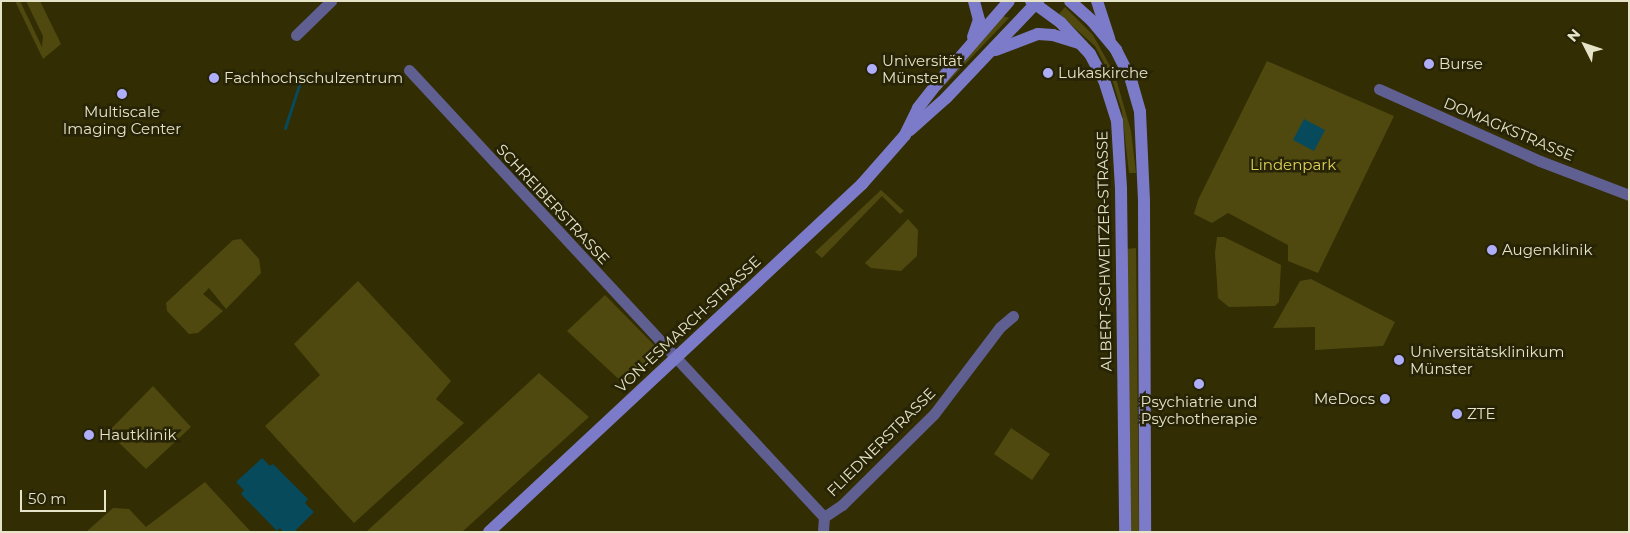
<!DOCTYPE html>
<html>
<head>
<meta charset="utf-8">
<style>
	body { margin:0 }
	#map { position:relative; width:1630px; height:533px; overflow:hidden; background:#322d02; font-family:Montserrat,sans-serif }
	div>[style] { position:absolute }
	.green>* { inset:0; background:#4f4910 }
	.water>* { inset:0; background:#074a5c }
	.stream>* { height:3px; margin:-1.5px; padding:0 1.5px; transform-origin:1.5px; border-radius:1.5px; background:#074a5c }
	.street>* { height:11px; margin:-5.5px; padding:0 5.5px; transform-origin:5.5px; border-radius:5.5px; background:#5f5f91 }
	.secondary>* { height:12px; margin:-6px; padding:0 6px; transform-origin:6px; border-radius:6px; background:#7c7bc9 }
	.dots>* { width:14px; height:14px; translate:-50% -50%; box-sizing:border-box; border:2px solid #262306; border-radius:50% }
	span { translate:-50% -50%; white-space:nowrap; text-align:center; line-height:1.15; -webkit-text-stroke:5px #262306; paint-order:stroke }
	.poi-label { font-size:15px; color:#e6e4c8 }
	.left { translate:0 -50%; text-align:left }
	.right { translate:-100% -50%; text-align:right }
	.street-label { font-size:15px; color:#e6e4c8 }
	.park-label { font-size:15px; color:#dfd258 }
	.frame { position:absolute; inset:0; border:2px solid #e6e4c8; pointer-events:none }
	.north { position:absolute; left:1560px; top:20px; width:50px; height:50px; -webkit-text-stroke:4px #262306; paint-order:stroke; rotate:311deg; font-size:14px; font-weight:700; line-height:20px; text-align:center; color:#e6e4c8 }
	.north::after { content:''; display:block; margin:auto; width:18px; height:22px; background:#e6e4c8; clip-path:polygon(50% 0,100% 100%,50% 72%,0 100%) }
	.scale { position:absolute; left:20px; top:490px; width:86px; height:22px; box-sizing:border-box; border:2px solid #e6e4c8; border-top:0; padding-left:6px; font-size:15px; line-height:18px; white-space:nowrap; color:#e6e4c8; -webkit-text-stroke:4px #262306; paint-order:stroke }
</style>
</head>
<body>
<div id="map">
	<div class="green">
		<div style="clip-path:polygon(15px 1px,20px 1px,42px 47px,43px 36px,26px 1px,40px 1px,61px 44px,43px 59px)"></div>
		<div style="clip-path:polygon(1065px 7px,1093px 35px,1115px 75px,1131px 131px,1136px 173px,1129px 173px,1122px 111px,1111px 76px,1095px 46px,1059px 14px)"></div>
		<div style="clip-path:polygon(1003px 16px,1009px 18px,945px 85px,945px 83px)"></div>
		<div style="clip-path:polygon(1267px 61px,1394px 116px,1318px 273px,1288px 261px,1288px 245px,1228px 213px,1212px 223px,1194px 214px,1198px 200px)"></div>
		<div style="clip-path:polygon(881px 190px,904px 211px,900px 214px,882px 196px,822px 258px,815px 252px)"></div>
		<div style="clip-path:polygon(908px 219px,918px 230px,917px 256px,901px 271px,871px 268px,865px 263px)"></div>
		<div style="clip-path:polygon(1217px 237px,1224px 237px,1281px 265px,1279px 302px,1275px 306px,1229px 307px,1218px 298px,1215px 253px)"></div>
		<div style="clip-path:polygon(241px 239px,259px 259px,261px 273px,226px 309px,209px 288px,203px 294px,223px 311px,198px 333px,189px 334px,167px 311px,166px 303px,233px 240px)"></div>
		<div style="clip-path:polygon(1136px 248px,1139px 532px,1129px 532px,1126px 249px)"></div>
		<div style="clip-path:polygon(1311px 279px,1395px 322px,1383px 346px,1315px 350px,1315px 327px,1273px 328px,1300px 281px)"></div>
		<div style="clip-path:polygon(358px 281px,451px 381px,436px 399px,464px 423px,354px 523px,265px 426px,320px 375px,294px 344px)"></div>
		<div style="clip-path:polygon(605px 295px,659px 350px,624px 384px,567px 331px)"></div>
		<div style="clip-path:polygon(539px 373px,589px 417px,462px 532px,366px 532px)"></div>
		<div style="clip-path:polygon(153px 386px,191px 427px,146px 469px,108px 432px)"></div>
		<div style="clip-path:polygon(1011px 428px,1050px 454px,1032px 480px,994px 454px)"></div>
		<div style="clip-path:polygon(205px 482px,251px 532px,86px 532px,113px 508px,129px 509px,146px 527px)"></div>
	</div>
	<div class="water">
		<div style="clip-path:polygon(1304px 119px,1325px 130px,1314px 151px,1293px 140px)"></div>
		<div style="clip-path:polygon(262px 458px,270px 466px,273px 464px,308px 499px,305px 503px,314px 512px,294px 532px,283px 532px,280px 528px,277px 531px,241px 494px,244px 490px,236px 482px)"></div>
	</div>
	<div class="stream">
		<div style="left:285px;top:128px;width:58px;rotate:-71.9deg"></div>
	</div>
	<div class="street">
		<div style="left:296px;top:35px;width:49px;rotate:-44.2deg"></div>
		<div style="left:409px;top:70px;width:610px;rotate:47.13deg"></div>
		<div style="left:824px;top:517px;width:15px;rotate:94deg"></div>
		<div style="left:1379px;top:89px;width:176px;rotate:24.1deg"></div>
		<div style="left:1540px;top:161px;width:95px;rotate:20.9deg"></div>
		<div style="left:824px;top:517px;width:22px;rotate:-34deg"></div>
		<div style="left:842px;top:505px;width:129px;rotate:-44.7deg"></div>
		<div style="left:934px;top:414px;width:109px;rotate:-52.8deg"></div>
		<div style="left:1000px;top:327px;width:17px;rotate:-40deg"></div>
	</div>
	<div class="secondary">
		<div style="left:1031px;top:1px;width:37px;rotate:36deg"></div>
		<div style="left:1061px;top:23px;width:42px;rotate:46.9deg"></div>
		<div style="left:1090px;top:54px;width:30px;rotate:62deg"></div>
		<div style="left:1104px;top:80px;width:43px;rotate:72.4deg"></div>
		<div style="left:1117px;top:121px;width:68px;rotate:86.6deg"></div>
		<div style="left:1121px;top:189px;width:343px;rotate:89.3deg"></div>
		<div style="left:1070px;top:1px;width:30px;rotate:42deg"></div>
		<div style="left:1092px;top:21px;width:38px;rotate:50deg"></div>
		<div style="left:1116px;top:50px;width:34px;rotate:63deg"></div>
		<div style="left:1131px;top:80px;width:33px;rotate:74deg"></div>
		<div style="left:1140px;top:112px;width:89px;rotate:87.4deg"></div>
		<div style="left:1144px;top:201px;width:331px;rotate:89.8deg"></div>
		<div style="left:1097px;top:1px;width:40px;rotate:72deg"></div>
		<div style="left:973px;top:37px;width:18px;rotate:-71deg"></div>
		<div style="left:979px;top:20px;width:20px;rotate:-105deg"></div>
		<div style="left:996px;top:50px;width:45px;rotate:-20.9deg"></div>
		<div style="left:1038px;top:34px;width:15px;rotate:4deg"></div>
		<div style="left:1053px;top:35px;width:27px;rotate:17deg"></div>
		<div style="left:910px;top:130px;width:48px;rotate:-41.6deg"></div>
		<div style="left:946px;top:98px;width:134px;rotate:-46.5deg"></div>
		<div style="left:489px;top:532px;width:510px;rotate:-43.01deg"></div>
		<div style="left:862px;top:184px;width:65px;rotate:-48.7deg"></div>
		<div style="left:905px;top:135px;width:30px;rotate:-64deg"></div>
		<div style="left:918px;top:108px;width:29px;rotate:-52deg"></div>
		<div style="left:936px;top:85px;width:111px;rotate:-49deg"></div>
	</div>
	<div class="dots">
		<div style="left:1429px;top:64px;background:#aeaefb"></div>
		<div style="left:872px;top:69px;background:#aeaefb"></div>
		<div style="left:1048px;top:73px;background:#aeaefb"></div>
		<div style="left:214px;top:78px;background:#aeaefb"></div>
		<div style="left:122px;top:94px;background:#aeaefb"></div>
		<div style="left:1492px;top:250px;background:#aeaefb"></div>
		<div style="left:1399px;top:360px;background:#aeaefb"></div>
		<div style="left:1199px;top:384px;background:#aeaefb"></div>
		<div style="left:1385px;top:399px;background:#aeaefb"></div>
		<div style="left:1457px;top:414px;background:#aeaefb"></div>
		<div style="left:89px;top:435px;background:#aeaefb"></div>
	</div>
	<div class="poi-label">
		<span class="left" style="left:882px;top:69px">Universität<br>Münster</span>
		<span class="left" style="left:1439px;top:64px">Burse</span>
		<span class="left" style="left:1058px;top:73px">Lukaskirche</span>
		<span class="left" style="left:224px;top:78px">Fachhochschulzentrum</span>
		<span style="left:122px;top:120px">Multiscale<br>Imaging Center</span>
		<span class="left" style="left:1502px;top:250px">Augenklinik</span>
		<span class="left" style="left:1410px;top:360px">Universitätsklinikum<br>Münster</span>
		<span class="right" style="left:1375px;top:399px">MeDocs</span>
		<span style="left:1199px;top:410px">Psychiatrie und<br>Psychotherapie</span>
		<span class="left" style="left:1467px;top:414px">ZTE</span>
		<span class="left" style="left:99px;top:435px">Hautklinik</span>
	</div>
	<div class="street-label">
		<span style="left:1509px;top:129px;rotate:23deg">DOMAGKSTRASSE</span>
		<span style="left:553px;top:204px;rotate:47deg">SCHREIBERSTRASSE</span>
		<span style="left:1104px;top:251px;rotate:-91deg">ALBERT-SCHWEITZER-STRASSE</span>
		<span style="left:688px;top:324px;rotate:-43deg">VON-ESMARCH-STRASSE</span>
		<span style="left:881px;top:442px;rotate:-45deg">FLIEDNERSTRASSE</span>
	</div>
	<div class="park-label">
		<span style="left:1293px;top:165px">Lindenpark</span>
	</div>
	<div class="frame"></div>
	<div class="north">N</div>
	<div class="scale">50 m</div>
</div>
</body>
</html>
